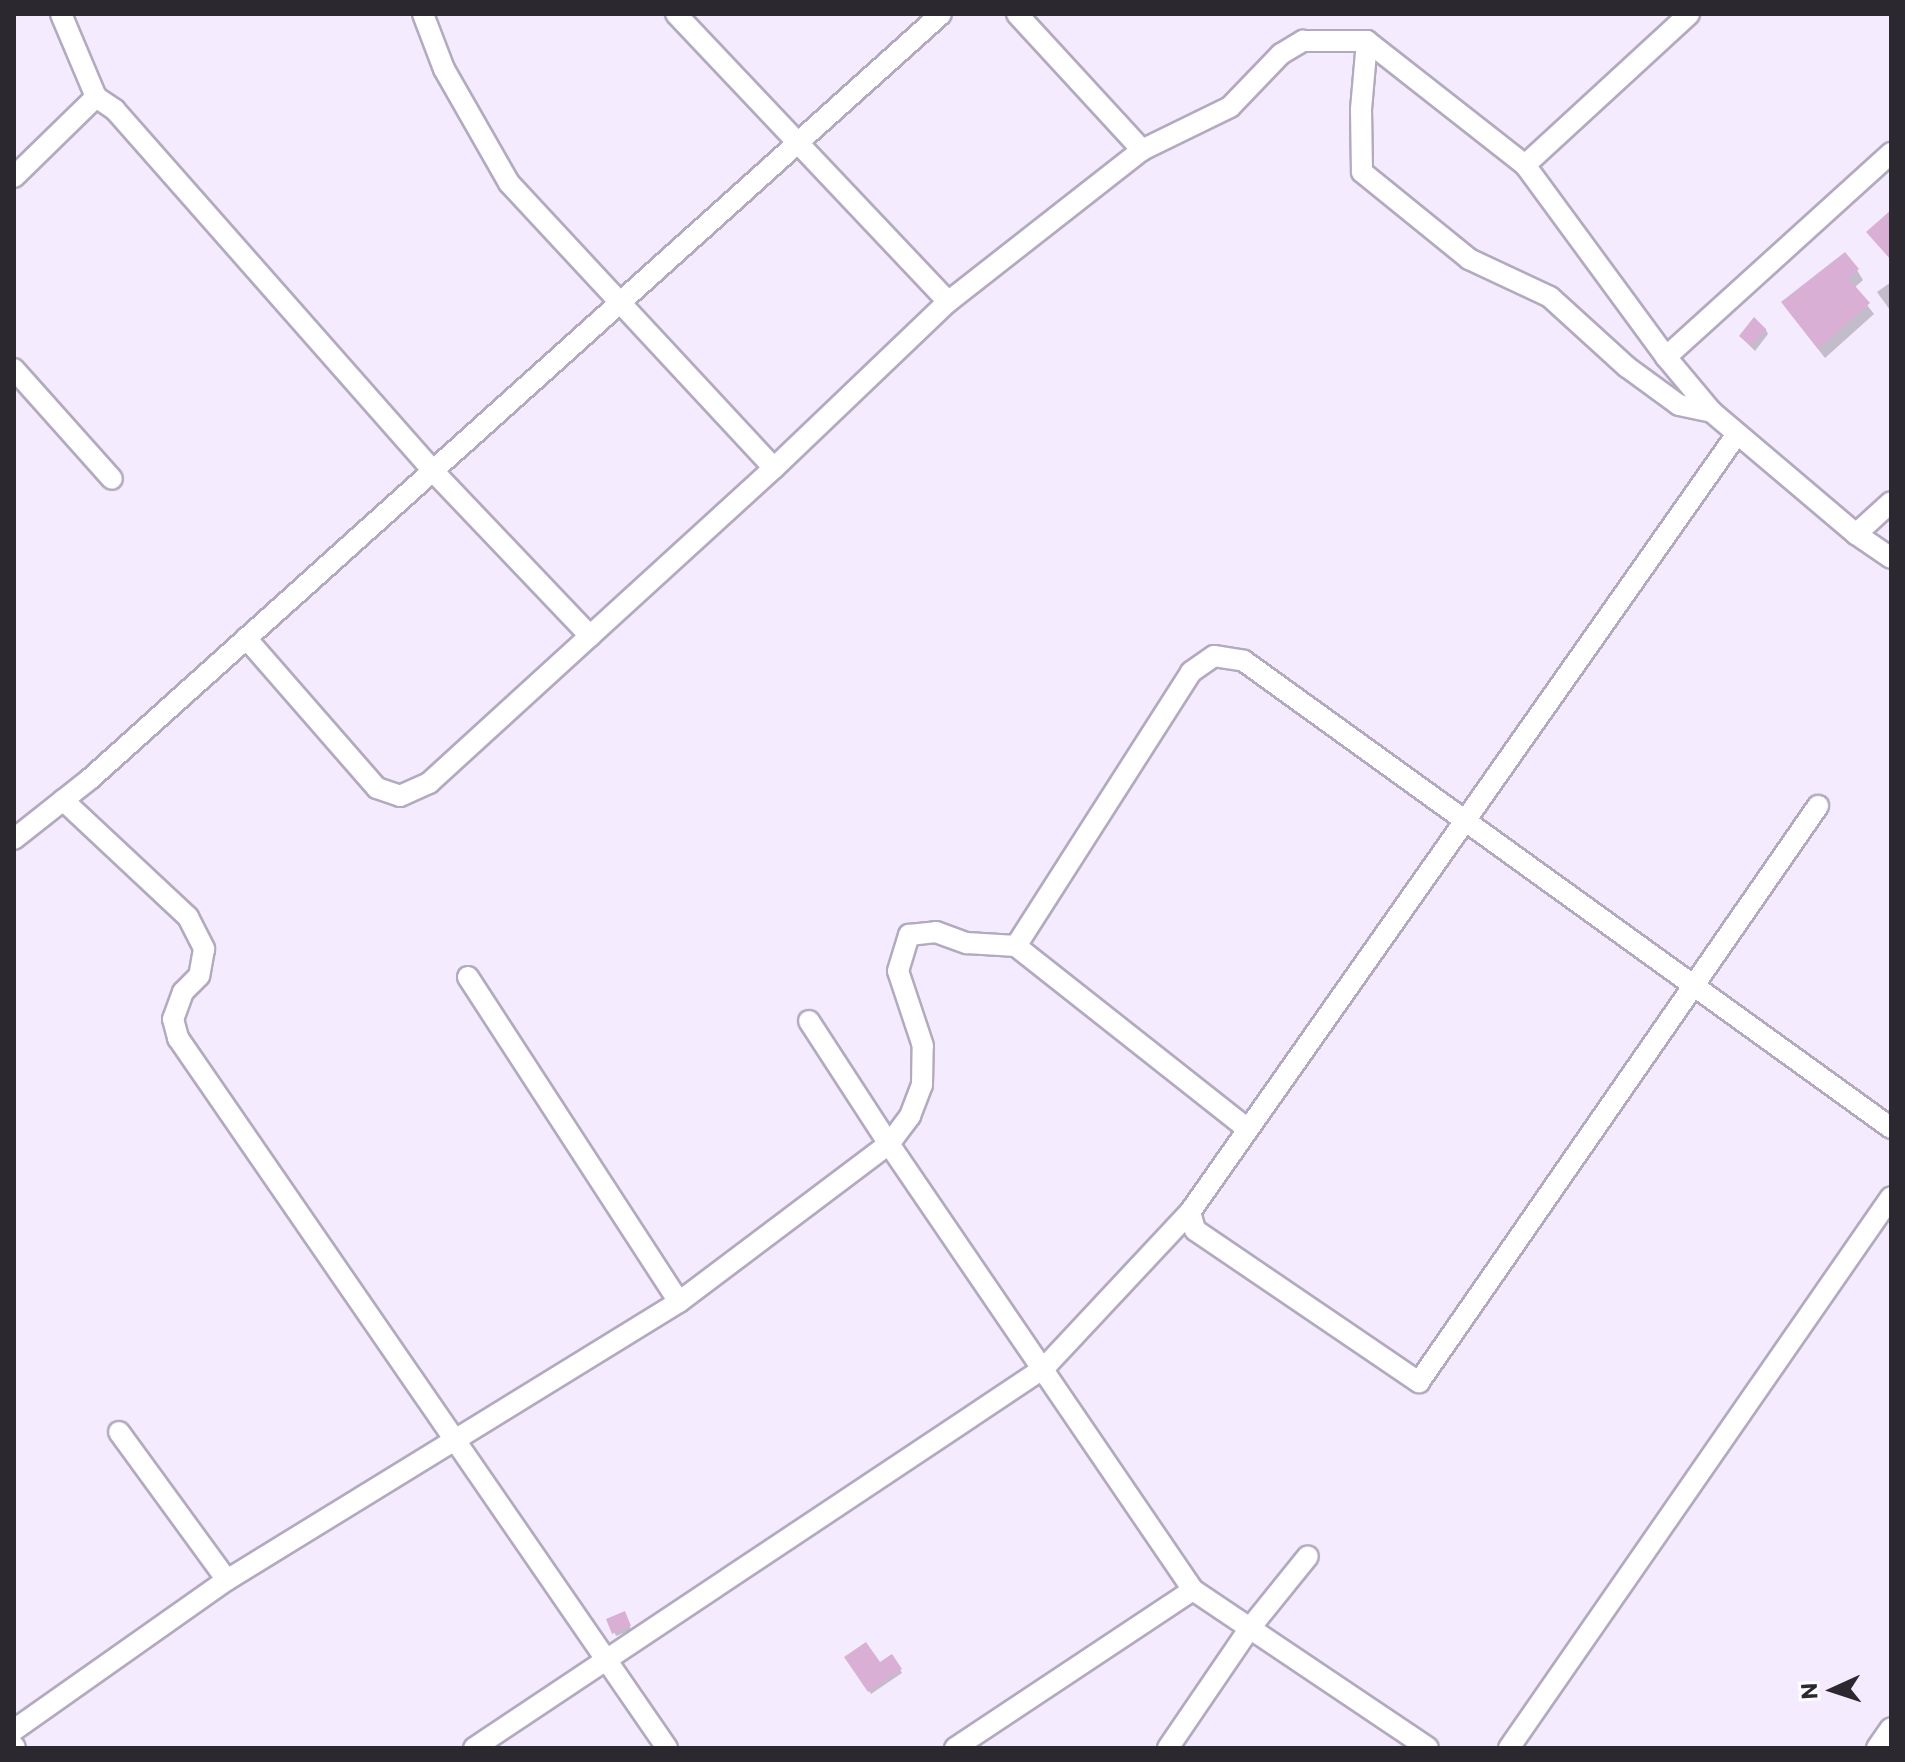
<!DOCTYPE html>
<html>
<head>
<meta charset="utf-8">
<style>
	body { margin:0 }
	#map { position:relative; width:1905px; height:1762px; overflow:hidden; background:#f4ecfe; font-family:Commissioner,sans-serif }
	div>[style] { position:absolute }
	.shadow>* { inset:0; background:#0003 }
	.building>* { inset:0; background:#d9afd5 }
	.roads { filter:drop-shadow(2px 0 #b3aabf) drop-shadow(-2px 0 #b3aabf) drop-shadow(0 2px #b3aabf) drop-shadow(0 -2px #b3aabf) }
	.minor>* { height:20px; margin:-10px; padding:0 10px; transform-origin:10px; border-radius:10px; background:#fff }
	span { translate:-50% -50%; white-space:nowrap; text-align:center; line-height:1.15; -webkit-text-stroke:6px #fdfdfd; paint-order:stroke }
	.frame { position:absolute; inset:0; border:16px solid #2c2830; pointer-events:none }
	.north { position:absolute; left:1793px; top:1650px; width:80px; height:80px; -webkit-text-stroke:6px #fdfdfd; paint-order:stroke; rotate:267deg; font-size:22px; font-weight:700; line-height:32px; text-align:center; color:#2c2830 }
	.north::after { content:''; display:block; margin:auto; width:28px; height:36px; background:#2c2830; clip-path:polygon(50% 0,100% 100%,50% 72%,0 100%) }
</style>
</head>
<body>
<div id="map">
	<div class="shadow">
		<div style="clip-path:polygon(1857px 270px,1863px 280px,1854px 288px,1874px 314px,1825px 358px,1790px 313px)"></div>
		<div style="clip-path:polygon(1891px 282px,1891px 309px,1890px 310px,1877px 292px)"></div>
		<div style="clip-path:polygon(1765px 328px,1768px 334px,1755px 351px,1741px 337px)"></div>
		<div style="clip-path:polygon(624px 1613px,631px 1630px,616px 1636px,609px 1620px)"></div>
		<div style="clip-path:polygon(892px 1656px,902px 1673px,871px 1694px,847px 1657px,879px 1664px)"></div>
	</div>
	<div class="building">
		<div style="clip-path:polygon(1891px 210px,1891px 260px,1866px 232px)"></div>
		<div style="clip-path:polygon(1845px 252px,1859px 269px,1848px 278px,1870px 303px,1818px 349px,1781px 302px)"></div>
		<div style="clip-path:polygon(1754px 317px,1766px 329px,1751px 346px,1739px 336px)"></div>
		<div style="clip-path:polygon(625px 1611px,631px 1626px,612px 1634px,606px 1619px)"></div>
		<div style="clip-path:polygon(866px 1642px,880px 1662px,892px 1654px,902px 1669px,868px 1692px,844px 1657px)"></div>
	</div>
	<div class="roads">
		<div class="minor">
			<div style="left:61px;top:14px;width:90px;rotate:67.1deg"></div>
			<div style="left:96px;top:97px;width:23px;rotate:34deg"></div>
			<div style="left:115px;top:110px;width:481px;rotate:48.6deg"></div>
			<div style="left:433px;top:471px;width:228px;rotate:46.4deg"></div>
			<div style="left:423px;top:14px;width:59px;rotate:69.1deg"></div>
			<div style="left:444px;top:69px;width:131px;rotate:60.3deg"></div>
			<div style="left:509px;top:183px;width:389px;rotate:47.1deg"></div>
			<div style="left:676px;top:14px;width:396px;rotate:46.6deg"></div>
			<div style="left:1017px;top:14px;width:185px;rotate:47.4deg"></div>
			<div style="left:1367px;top:41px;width:68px;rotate:95deg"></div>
			<div style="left:1361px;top:109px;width:63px;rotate:89.1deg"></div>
			<div style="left:1362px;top:172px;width:138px;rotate:39.1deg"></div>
			<div style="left:1469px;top:259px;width:89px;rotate:25.1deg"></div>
			<div style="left:1550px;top:297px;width:104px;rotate:42.3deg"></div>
			<div style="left:1627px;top:367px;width:64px;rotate:36.2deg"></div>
			<div style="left:1679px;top:405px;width:34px;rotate:12deg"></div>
			<div style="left:1525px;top:165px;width:223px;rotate:-42.6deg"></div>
			<div style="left:14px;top:177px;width:115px;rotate:-44.3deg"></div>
			<div style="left:1666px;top:357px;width:304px;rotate:-42.2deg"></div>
			<div style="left:14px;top:369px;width:147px;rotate:48.3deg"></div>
			<div style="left:1856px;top:534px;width:47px;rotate:-42.4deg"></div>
			<div style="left:246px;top:638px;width:199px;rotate:48.9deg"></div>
			<div style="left:377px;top:788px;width:24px;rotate:19deg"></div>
			<div style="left:400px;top:796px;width:32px;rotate:-24deg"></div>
			<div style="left:429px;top:783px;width:467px;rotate:-42.4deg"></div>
			<div style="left:774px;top:468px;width:240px;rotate:-43.7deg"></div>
			<div style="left:948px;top:302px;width:246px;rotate:-38.1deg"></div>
			<div style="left:1142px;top:150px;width:98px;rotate:-26deg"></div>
			<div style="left:1230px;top:107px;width:74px;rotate:-46.1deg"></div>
			<div style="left:1281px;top:54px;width:26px;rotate:-31deg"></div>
			<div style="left:1303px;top:41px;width:64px"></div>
			<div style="left:1367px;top:41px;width:201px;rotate:38.1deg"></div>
			<div style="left:1525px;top:165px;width:238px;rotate:53.7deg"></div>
			<div style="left:1666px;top:357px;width:72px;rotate:50.1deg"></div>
			<div style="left:1712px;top:412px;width:189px;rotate:40.3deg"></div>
			<div style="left:1856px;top:534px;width:42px;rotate:34.4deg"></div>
			<div style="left:63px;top:800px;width:171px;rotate:43.1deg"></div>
			<div style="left:188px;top:917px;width:36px;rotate:63deg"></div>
			<div style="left:204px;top:949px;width:27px;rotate:100deg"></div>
			<div style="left:199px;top:976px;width:23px;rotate:135deg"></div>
			<div style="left:183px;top:992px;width:29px;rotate:110deg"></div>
			<div style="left:173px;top:1019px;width:20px;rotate:75deg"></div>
			<div style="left:178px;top:1038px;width:862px;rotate:55.44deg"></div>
			<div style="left:14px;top:839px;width:97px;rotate:-38.3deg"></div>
			<div style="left:90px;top:779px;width:1144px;rotate:-41.95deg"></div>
			<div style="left:1016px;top:946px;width:295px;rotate:38.3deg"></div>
			<div style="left:468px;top:977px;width:387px;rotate:57deg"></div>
			<div style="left:809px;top:1021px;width:147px;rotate:57deg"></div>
			<div style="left:889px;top:1144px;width:540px;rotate:55.72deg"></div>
			<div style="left:1193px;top:1590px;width:283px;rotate:33.9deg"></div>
			<div style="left:1190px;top:1212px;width:19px;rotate:74deg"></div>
			<div style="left:1195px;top:1230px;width:271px;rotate:34.2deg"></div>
			<div style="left:1419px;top:1382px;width:701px;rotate:-55.29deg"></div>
			<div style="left:119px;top:1432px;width:183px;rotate:53.9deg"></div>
			<div style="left:14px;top:1730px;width:261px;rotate:-35.2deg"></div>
			<div style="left:227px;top:1580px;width:531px;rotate:-31.59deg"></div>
			<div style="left:679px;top:1302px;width:263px;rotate:-37deg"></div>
			<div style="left:889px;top:1144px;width:35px;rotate:-53deg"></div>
			<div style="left:910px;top:1116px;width:33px;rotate:-69deg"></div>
			<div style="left:922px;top:1085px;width:39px;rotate:-89deg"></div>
			<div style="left:923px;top:1046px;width:79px;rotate:-108.4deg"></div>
			<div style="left:898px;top:971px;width:38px;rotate:-73deg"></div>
			<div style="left:909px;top:935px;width:27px;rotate:-6deg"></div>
			<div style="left:936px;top:932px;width:33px;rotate:20deg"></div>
			<div style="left:967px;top:943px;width:49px;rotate:3.5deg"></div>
			<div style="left:1016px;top:946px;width:325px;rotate:-57.4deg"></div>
			<div style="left:1191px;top:672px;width:28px;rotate:-35deg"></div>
			<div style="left:1214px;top:656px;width:30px;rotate:9deg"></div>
			<div style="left:1244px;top:661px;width:798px;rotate:35.82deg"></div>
			<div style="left:14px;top:1746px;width:2px;rotate:63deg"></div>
			<div style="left:474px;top:1748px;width:685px;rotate:-33.69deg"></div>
			<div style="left:1044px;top:1368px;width:214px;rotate:-46.9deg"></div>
			<div style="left:1190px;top:1212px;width:951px;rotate:-54.89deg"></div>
			<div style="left:955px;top:1748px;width:286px;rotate:-33.6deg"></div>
			<div style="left:1168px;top:1748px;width:145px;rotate:-55.7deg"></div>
			<div style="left:1250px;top:1628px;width:92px;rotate:-51.1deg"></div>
			<div style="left:1509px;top:1748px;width:670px;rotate:-55.27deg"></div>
			<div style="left:1877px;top:1748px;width:24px;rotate:-55deg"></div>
		</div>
	</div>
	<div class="frame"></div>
	<div class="north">N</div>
</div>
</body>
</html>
